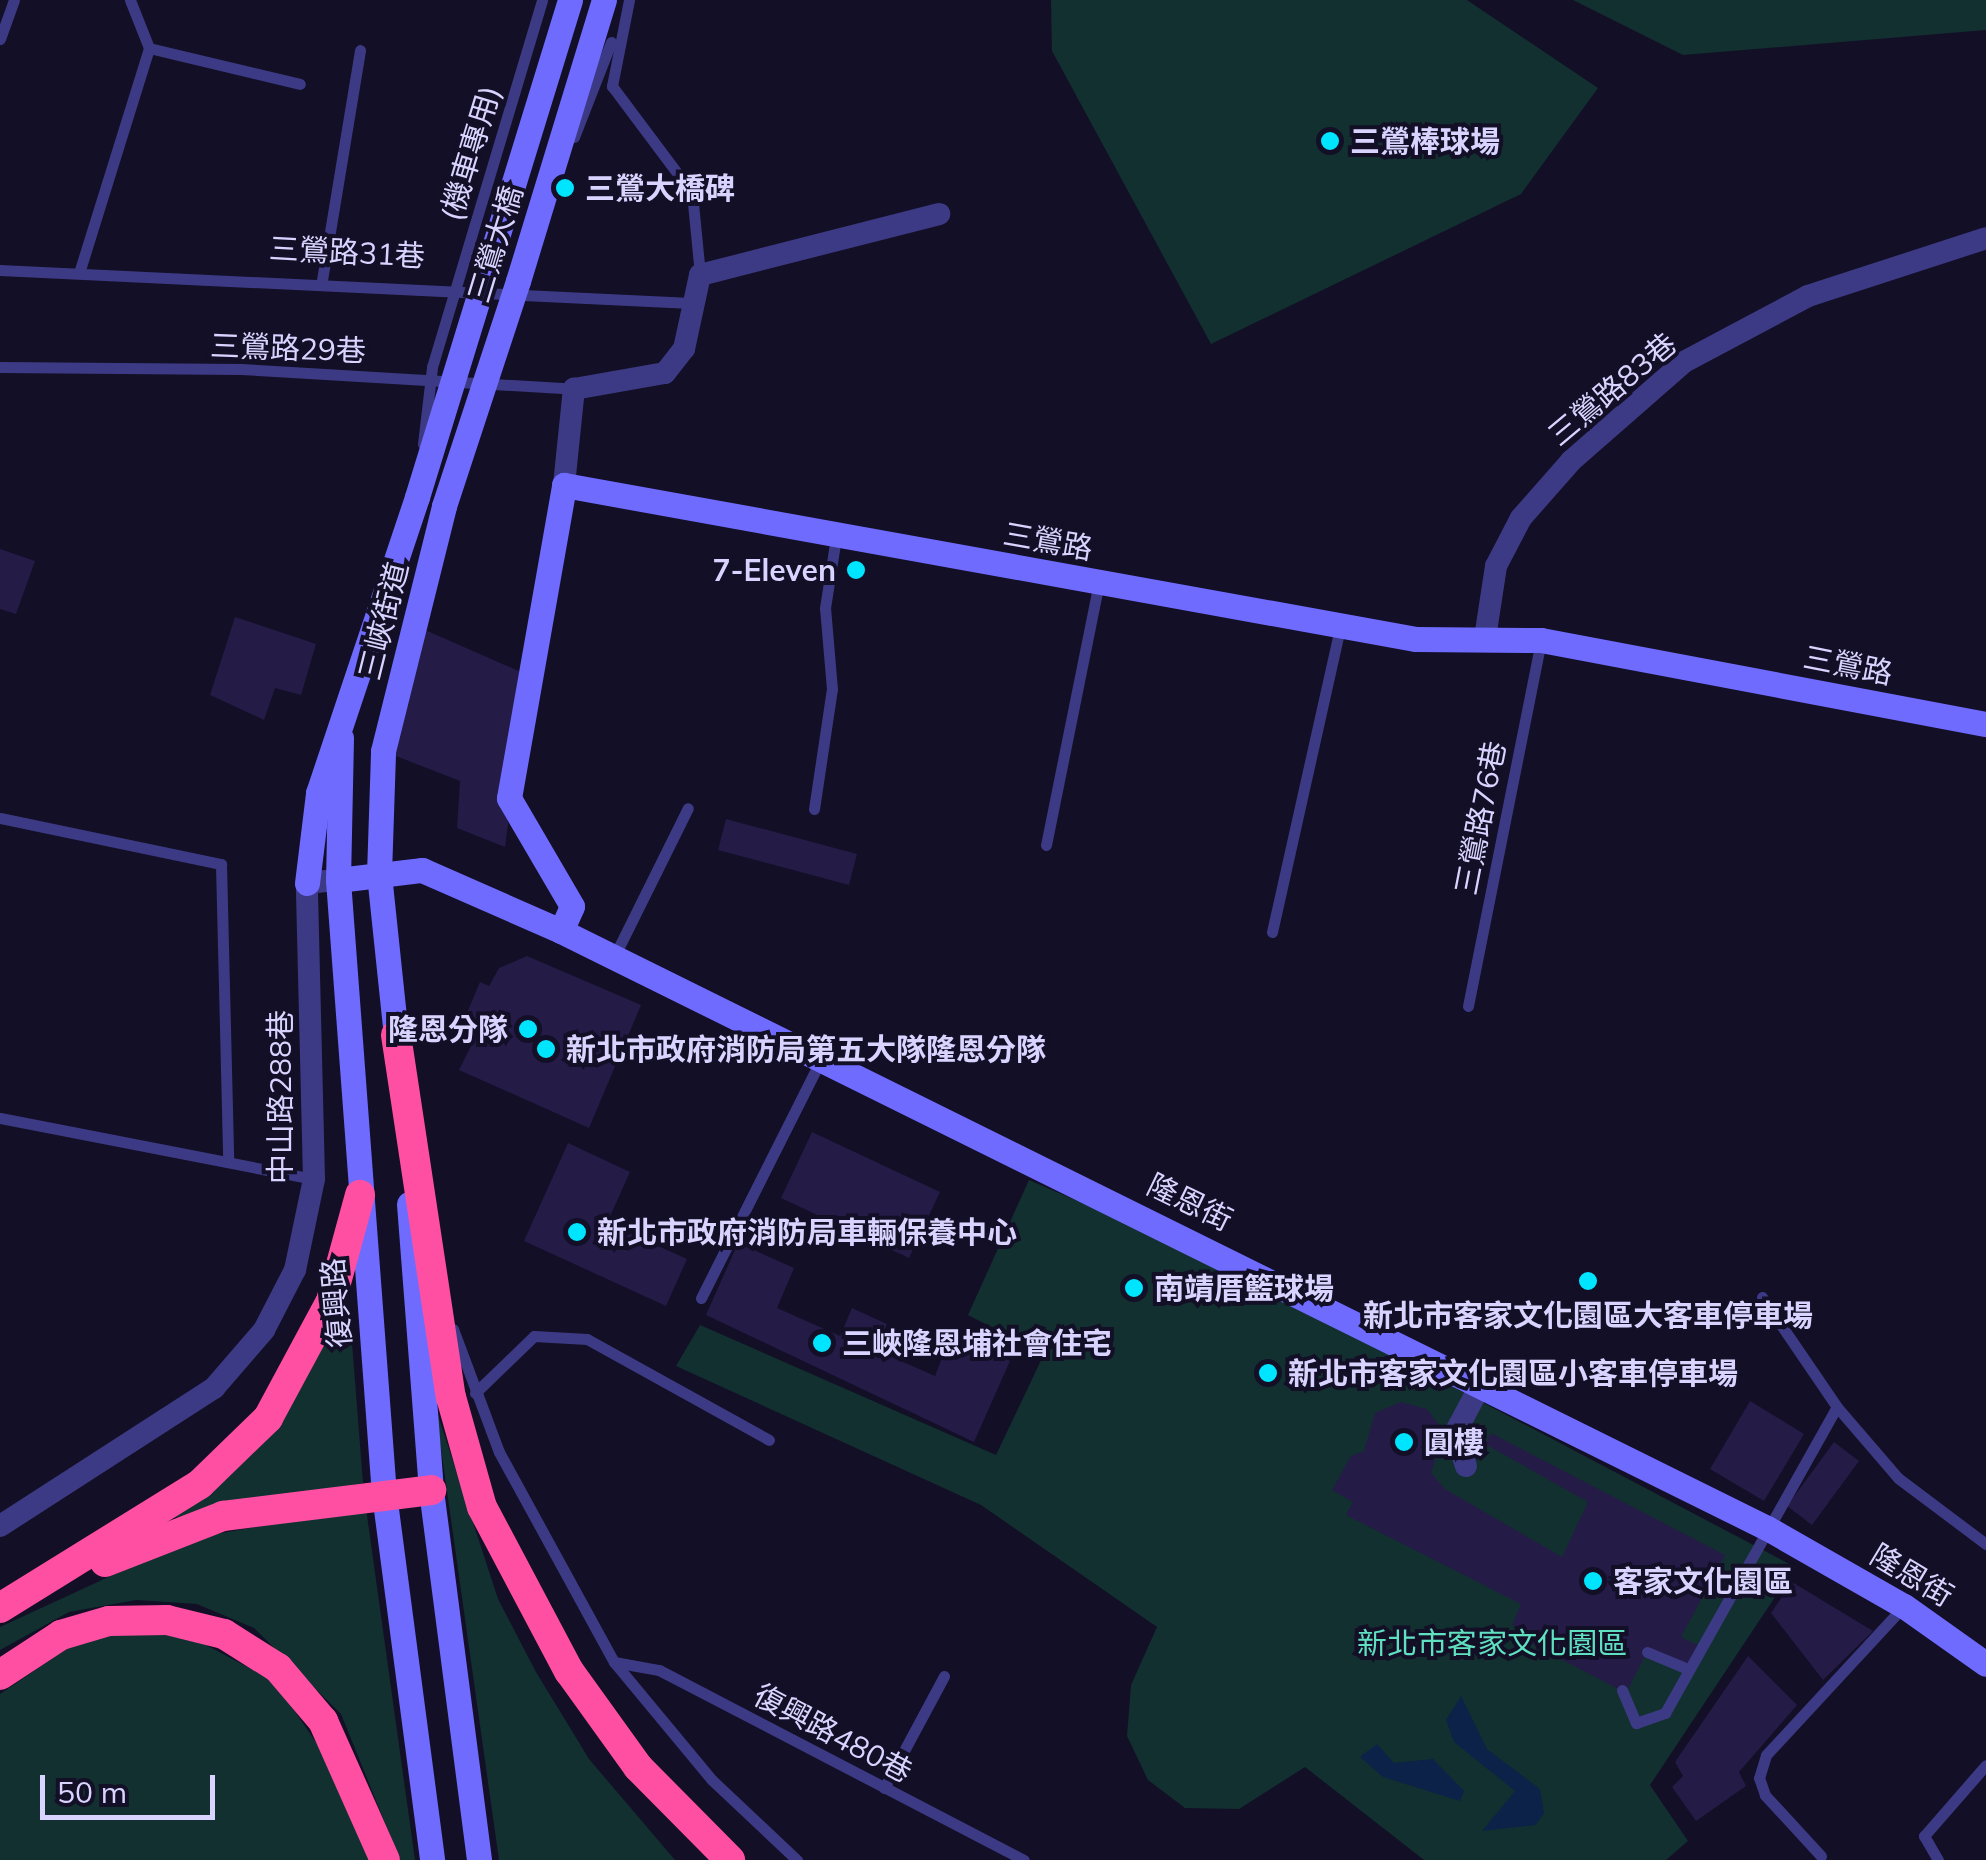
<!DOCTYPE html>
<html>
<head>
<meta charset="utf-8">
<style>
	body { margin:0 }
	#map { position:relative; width:1986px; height:1860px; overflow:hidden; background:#130f26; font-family:Mulish,"Noto Sans TC",sans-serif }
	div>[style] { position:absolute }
	.green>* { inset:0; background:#12302f }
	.water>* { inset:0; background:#0c2248 }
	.building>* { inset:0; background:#241b47 }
	.lane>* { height:11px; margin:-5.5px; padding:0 5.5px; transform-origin:5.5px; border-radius:5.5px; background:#3d3a85 }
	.street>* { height:22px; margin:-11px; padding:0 11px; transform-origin:11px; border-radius:11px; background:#3d3a85 }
	.secondary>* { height:25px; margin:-12.5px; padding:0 12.5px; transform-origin:12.5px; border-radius:12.5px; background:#6f6bff }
	.highway>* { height:30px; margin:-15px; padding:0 15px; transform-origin:15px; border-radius:15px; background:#ff4fa3 }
	.lane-bridge>* { height:11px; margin:-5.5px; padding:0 5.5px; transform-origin:5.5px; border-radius:5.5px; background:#3d3a85 }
	.secondary-bridge>* { height:25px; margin:-12.5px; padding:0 12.5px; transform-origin:12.5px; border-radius:12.5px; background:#6f6bff }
	.dots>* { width:28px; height:28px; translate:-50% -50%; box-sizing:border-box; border:5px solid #130f26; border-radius:50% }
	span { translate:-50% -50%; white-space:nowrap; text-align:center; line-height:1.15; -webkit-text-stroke:8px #130f26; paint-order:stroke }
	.poi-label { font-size:30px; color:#d9d4ff; font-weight:700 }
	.left { translate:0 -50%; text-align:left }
	.right { translate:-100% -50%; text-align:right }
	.street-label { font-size:30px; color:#d9d4ff }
	.park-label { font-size:30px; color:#5fe0c0 }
	.scale { position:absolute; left:40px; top:1775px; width:175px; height:45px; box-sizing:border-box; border:5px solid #d9d4ff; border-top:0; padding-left:12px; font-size:30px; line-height:35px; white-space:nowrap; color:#d9d4ff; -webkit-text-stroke:8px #130f26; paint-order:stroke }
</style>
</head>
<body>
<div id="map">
	<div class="green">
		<div style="clip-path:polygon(1051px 0,1467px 0,1598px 88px,1521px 194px,1211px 344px,1052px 51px)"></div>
		<div style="clip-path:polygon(1573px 0,1986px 0,1986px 30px,1683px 55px)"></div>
		<div style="clip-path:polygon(1029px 1180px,1209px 1258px,1795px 1567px,1650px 1785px,1688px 1841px,1666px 1860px,1424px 1860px,1305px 1767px,1239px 1809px,1185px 1808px,1148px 1780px,1127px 1736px,1131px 1685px,1157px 1627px,981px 1505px,676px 1366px,700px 1325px,996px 1455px,1044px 1354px,968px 1315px)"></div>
		<div style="clip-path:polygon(343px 1312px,350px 1317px,363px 1483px,162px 1520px,279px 1424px)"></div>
		<div style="clip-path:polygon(435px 1406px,498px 1599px,536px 1672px,589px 1759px,675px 1860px,499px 1860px)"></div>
		<div style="clip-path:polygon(366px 1508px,415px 1860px,400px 1860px,341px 1714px,254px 1628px,197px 1604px,136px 1600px,69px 1612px,0 1650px,0 1627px,193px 1538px)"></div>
		<div style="clip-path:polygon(140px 1631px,189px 1636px,274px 1681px,333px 1767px,370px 1860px,0 1860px,0 1694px,86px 1636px)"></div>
	</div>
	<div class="water">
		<div style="clip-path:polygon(1461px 1696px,1487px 1749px,1540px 1789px,1544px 1813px,1536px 1825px,1482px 1831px,1515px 1791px,1454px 1742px,1446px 1720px)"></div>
		<div style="clip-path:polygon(1377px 1744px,1394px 1763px,1433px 1759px,1464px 1791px,1460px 1801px,1383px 1777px,1360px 1757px)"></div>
	</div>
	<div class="building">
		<div style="clip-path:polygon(0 549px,35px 561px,16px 614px,0 609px)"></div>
		<div style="clip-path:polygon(235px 617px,316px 644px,301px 695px,275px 688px,264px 720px,210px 695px)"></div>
		<div style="clip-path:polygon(416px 626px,528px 675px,505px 847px,457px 828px,460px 781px,383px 751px)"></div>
		<div style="clip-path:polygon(726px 819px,857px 854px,849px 885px,718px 850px)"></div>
		<div style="clip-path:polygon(527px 956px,641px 1005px,589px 1128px,459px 1070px,480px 1028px,464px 1020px,480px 982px,489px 986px,499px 968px)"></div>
		<div style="clip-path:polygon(812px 1132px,940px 1192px,909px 1258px,781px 1198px)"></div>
		<div style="clip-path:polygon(568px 1143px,630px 1172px,607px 1223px,687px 1259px,666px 1306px,524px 1241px)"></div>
		<div style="clip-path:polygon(738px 1243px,794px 1268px,777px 1308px,840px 1336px,852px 1308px,887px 1324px,876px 1350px,935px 1376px,950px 1337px,1010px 1361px,974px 1442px,706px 1315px)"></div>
		<div style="clip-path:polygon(1750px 1401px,1804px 1434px,1764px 1501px,1710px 1469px)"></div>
		<div style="clip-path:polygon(1401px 1402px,1427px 1409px,1444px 1432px,1431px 1473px,1445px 1489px,1562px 1557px,1588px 1502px,1485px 1444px,1491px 1433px,1725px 1555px,1681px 1637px,1701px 1647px,1688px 1669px,1647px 1652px,1626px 1693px,1532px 1644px,1535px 1638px,1512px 1625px,1521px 1604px,1346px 1515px,1353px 1502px,1332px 1490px,1351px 1456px,1364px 1451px,1375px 1413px)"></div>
		<div style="clip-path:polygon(1834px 1442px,1859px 1461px,1812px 1525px,1787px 1506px)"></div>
		<div style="clip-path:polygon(1792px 1582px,1873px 1631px,1823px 1680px,1771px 1613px)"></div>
		<div style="clip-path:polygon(1748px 1656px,1797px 1705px,1739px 1772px,1746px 1786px,1696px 1821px,1672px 1787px,1683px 1776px,1675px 1762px)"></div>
	</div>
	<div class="lane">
		<div style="left:130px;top:0;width:52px;rotate:68.4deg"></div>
		<div style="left:629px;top:0;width:88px;rotate:101.2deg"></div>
		<div style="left:612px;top:86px;width:134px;rotate:53.2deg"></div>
		<div style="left:692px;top:193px;width:82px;rotate:84.4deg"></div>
		<div style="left:0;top:39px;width:41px;rotate:-70.3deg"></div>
		<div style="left:574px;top:137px;width:102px;rotate:-68.7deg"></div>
		<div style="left:0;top:270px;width:692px;rotate:2.73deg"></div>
		<div style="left:79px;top:273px;width:236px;rotate:-72.7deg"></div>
		<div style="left:149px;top:48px;width:155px;rotate:13.4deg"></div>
		<div style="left:322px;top:280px;width:233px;rotate:-80.6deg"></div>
		<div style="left:0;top:367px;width:241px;rotate:0.5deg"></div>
		<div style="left:241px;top:369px;width:334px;rotate:3.4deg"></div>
		<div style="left:814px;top:809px;width:121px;rotate:-81.5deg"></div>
		<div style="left:832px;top:689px;width:81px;rotate:-94.9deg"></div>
		<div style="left:825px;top:608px;width:72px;rotate:-81.2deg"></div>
		<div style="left:0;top:818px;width:226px;rotate:11.8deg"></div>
		<div style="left:221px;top:864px;width:295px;rotate:88.6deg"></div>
		<div style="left:1046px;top:845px;width:267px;rotate:-78.6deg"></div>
		<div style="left:1272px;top:932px;width:316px;rotate:-77.4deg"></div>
		<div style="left:614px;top:957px;width:166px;rotate:-63.6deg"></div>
		<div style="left:1468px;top:1006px;width:373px;rotate:-78.7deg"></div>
		<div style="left:0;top:1118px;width:320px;rotate:11deg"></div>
		<div style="left:1762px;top:1297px;width:133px;rotate:55.7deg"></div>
		<div style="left:1837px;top:1407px;width:94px;rotate:49.3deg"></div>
		<div style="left:1898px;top:1478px;width:110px;rotate:36.9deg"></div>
		<div style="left:701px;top:1298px;width:265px;rotate:-63.3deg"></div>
		<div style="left:453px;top:1329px;width:131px;rotate:69.5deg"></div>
		<div style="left:499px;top:1452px;width:239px;rotate:61.3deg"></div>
		<div style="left:614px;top:1662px;width:153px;rotate:50.3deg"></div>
		<div style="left:712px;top:1780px;width:117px;rotate:43.3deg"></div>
		<div style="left:475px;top:1393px;width:82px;rotate:-44deg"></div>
		<div style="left:534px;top:1336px;width:53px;rotate:3.2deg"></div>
		<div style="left:587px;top:1339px;width:208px;rotate:29deg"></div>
		<div style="left:1647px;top:1652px;width:44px;rotate:22.5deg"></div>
		<div style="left:614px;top:1662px;width:46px;rotate:10.1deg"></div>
		<div style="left:659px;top:1670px;width:411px;rotate:27.5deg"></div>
		<div style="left:1622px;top:1690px;width:36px;rotate:67deg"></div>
		<div style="left:1636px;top:1723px;width:31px;rotate:-19deg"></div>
		<div style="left:1665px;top:1713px;width:351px;rotate:-60.7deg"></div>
		<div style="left:884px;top:1788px;width:127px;rotate:-61.8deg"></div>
		<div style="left:1821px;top:1856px;width:83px;rotate:-132.6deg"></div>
		<div style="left:1765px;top:1795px;width:18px;rotate:-109deg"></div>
		<div style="left:1759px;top:1778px;width:24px;rotate:-73deg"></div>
		<div style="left:1766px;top:1755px;width:203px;rotate:-47.2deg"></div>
		<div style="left:1938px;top:1860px;width:28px;rotate:-120deg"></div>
		<div style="left:1924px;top:1836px;width:94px;rotate:-48.9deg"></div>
	</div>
	<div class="street">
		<div style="left:564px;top:485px;width:97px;rotate:-84.1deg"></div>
		<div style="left:574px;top:389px;width:92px;rotate:-10deg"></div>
		<div style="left:665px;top:373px;width:31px;rotate:-52deg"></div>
		<div style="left:684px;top:349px;width:76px;rotate:-77.8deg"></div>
		<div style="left:700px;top:275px;width:247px;rotate:-14.3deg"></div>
		<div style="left:1485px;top:638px;width:73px;rotate:-81.3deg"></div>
		<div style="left:1496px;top:566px;width:54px;rotate:-62.5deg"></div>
		<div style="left:1521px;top:518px;width:76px;rotate:-48.7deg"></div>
		<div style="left:1571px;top:461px;width:150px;rotate:-41.2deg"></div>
		<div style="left:1684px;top:362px;width:140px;rotate:-28deg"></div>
		<div style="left:1808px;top:296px;width:187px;rotate:-18deg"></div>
		<div style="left:1466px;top:1466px;width:35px;rotate:-108deg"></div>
		<div style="left:1455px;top:1433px;width:55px;rotate:-62deg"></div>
		<div style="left:0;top:1526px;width:255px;rotate:-32.8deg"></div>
		<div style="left:214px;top:1388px;width:77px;rotate:-49.2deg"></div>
		<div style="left:264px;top:1330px;width:68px;rotate:-62.7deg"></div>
		<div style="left:295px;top:1270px;width:93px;rotate:-78.2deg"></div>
		<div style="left:314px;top:1179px;width:296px;rotate:-91.4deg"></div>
		<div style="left:307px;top:883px;width:31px;rotate:-6deg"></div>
	</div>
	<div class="secondary">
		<div style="left:518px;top:281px;width:294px;rotate:-73deg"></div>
		<div style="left:341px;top:738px;width:142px;rotate:91.2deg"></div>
		<div style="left:338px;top:880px;width:616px;rotate:85.72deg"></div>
		<div style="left:384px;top:1494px;width:369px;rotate:82.5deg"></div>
		<div style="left:338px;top:880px;width:85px;rotate:-6.8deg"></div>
		<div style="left:422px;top:870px;width:152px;rotate:23.7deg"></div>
		<div style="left:561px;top:931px;width:1346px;rotate:26.34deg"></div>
		<div style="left:1767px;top:1528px;width:158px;rotate:29.7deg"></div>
		<div style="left:1904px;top:1606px;width:100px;rotate:35.3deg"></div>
		<div style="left:307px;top:883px;width:91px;rotate:-83deg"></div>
		<div style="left:318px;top:793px;width:312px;rotate:-71.5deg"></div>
		<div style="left:561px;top:931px;width:27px;rotate:-66deg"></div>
		<div style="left:572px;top:906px;width:125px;rotate:-120.3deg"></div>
		<div style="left:509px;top:798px;width:318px;rotate:-80deg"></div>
		<div style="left:564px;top:485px;width:866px;rotate:10.25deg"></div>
		<div style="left:1416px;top:639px;width:125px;rotate:0.5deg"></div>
		<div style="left:1541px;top:640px;width:453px;rotate:10.7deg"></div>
		<div style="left:398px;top:1055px;width:182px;rotate:-96deg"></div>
		<div style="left:379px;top:874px;width:123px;rotate:-88.1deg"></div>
		<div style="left:383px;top:751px;width:252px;rotate:-76deg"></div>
		<div style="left:409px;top:1204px;width:287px;rotate:85.6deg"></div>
		<div style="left:431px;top:1490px;width:373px;rotate:82.6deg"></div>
	</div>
	<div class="highway">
		<div style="left:396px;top:1035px;width:366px;rotate:81.4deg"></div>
		<div style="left:451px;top:1397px;width:114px;rotate:74.3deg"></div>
		<div style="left:482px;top:1507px;width:186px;rotate:62.1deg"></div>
		<div style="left:569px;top:1671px;width:118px;rotate:54.3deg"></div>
		<div style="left:638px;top:1767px;width:131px;rotate:45.3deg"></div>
		<div style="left:105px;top:1562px;width:127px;rotate:-21.3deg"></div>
		<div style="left:223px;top:1516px;width:210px;rotate:-7.1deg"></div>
		<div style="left:0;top:1608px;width:235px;rotate:-31.8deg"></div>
		<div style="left:200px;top:1484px;width:95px;rotate:-44.1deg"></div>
		<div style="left:268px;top:1418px;width:133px;rotate:-61.7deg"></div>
		<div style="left:331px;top:1301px;width:110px;rotate:-74.7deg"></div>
		<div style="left:0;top:1675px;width:73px;rotate:-33.3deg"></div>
		<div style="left:61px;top:1635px;width:50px;rotate:-16.3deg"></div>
		<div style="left:109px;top:1621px;width:58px;rotate:-1deg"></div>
		<div style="left:167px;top:1620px;width:59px;rotate:13.8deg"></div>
		<div style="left:224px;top:1634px;width:64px;rotate:32.2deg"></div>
		<div style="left:278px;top:1668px;width:70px;rotate:49.7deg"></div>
		<div style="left:323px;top:1721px;width:152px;rotate:66deg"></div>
	</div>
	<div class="lane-bridge">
		<div style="left:423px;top:444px;width:78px;rotate:-83.3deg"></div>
		<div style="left:432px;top:367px;width:383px;rotate:-73.3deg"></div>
	</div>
	<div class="secondary-bridge">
		<div style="left:417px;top:497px;width:520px;rotate:-72.89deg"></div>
		<div style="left:444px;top:506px;width:237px;rotate:-71.8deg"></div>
	</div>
	<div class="dots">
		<div style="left:1330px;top:141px;background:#00e5ff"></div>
		<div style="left:565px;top:188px;background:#00e5ff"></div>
		<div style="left:856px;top:570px;background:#00e5ff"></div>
		<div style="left:528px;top:1029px;background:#00e5ff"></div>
		<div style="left:546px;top:1049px;background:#00e5ff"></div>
		<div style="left:577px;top:1232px;background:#00e5ff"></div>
		<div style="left:1588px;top:1281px;background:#00e5ff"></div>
		<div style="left:1134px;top:1288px;background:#00e5ff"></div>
		<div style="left:822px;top:1343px;background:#00e5ff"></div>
		<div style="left:1268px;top:1373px;background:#00e5ff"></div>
		<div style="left:1404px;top:1442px;background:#00e5ff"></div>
		<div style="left:1593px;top:1581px;background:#00e5ff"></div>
	</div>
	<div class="poi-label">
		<span class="left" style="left:1350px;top:141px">三鶯棒球場</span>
		<span class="left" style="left:585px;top:188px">三鶯大橋碑</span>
		<span class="right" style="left:836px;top:570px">7-Eleven</span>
		<span class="right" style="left:508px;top:1029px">隆恩分隊</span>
		<span class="left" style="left:566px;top:1049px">新北市政府消防局第五大隊隆恩分隊</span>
		<span class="left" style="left:597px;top:1232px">新北市政府消防局車輛保養中心</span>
		<span class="left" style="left:1154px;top:1288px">南靖厝籃球場</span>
		<span style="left:1588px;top:1315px">新北市客家文化園區大客車停車場</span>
		<span class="left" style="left:842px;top:1343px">三峽隆恩埔社會住宅</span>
		<span class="left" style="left:1288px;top:1373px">新北市客家文化園區小客車停車場</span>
		<span class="left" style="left:1424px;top:1442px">圓樓</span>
		<span class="left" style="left:1613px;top:1581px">客家文化園區</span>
	</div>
	<div class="street-label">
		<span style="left:470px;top:153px;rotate:-73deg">(機車專用)</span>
		<span style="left:495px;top:244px;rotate:-73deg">三鶯大橋</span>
		<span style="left:347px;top:252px;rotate:3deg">三鶯路31巷</span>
		<span style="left:288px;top:348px;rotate:2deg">三鶯路29巷</span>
		<span style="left:1612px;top:389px;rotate:-40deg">三鶯路83巷</span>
		<span style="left:1048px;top:541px;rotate:10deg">三鶯路</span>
		<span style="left:383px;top:621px;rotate:-76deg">三峽街道</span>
		<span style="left:1848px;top:665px;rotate:11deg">三鶯路</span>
		<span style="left:1480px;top:818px;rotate:-79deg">三鶯路76巷</span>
		<span style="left:280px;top:1097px;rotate:-90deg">中山路288巷</span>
		<span style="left:1190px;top:1202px;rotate:26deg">隆恩街</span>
		<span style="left:336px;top:1303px;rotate:-95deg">復興路</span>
		<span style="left:1912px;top:1575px;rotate:31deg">隆恩街</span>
		<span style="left:833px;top:1733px;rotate:28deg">復興路480巷</span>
	</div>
	<div class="park-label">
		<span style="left:1492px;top:1643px">新北市客家文化園區</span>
	</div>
	<div class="scale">50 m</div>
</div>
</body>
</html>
